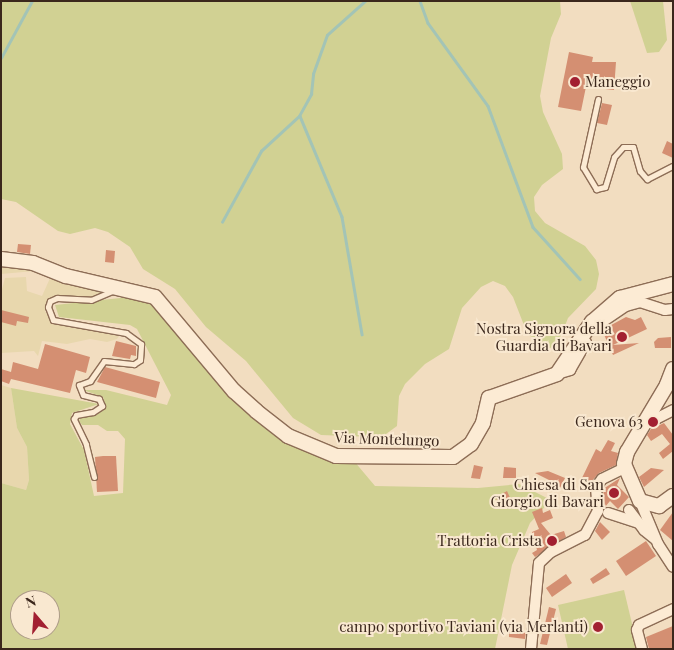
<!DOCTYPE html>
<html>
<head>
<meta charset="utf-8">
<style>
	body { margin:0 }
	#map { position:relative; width:674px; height:650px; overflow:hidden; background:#f2ddc0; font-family:"Playfair Display",serif }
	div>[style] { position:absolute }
	.farmland>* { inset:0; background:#e8d7ad }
	.green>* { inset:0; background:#d1d193 }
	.stream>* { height:2.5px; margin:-1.25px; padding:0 1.25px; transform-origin:1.25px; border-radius:1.25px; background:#a3c4b6 }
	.building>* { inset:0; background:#d48f72 }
	.roads { filter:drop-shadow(1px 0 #8d6d56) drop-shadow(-1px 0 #8d6d56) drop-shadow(0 1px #8d6d56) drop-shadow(0 -1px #8d6d56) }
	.lane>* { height:5px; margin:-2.5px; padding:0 2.5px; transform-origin:2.5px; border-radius:2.5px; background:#fcebd4 }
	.street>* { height:10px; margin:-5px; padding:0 5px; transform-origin:5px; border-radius:5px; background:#fcebd4 }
	.secondary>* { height:14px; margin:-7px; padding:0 7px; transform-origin:7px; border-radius:7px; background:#fcebd4 }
	.dots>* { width:14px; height:14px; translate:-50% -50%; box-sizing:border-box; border:2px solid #f9e8d0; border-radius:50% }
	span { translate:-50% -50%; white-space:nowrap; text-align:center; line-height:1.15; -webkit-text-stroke:4px #f9e8d0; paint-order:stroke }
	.poi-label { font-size:15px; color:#3b271c }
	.left { translate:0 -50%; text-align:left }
	.right { translate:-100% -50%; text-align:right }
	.street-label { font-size:15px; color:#3b271c }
	.frame { position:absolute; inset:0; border:2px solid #3b271c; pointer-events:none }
	.north { position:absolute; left:10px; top:590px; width:50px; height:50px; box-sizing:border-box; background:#f9e8d0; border:1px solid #ad9b88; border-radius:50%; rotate:342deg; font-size:14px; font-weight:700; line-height:20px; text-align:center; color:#3b271c }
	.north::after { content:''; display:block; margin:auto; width:18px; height:22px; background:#a22031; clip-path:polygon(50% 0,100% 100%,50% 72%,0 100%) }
</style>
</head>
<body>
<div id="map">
	<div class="farmland">
		<div style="clip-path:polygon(1px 264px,46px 270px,1px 274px)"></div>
		<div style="clip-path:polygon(51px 276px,102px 293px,92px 297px,54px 296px,47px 301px,45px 311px,53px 323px,119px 336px,117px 339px,107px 342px,90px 339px,67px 344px,42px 341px,38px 356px,34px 351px,1px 353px,1px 293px,5px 278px,26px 277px,27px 291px,42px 296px)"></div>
		<div style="clip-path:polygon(1px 385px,11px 388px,17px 428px,27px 447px,29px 480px,26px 490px,1px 483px)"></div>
	</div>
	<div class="green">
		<div style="clip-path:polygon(1px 1px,560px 1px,561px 14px,551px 38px,540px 96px,543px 112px,562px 154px,563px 169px,542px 185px,534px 197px,535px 211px,545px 223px,585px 246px,596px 260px,599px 274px,596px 289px,568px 318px,558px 344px,546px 350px,527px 333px,513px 297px,505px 286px,493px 281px,481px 287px,462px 308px,449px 349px,425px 364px,405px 384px,399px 396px,397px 426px,386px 434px,373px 437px,321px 435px,293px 418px,246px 361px,206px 327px,175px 289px,143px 269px,130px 247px,108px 232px,95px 228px,70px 234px,58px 231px,16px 202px,1px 199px)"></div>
		<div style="clip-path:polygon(630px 1px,663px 1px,667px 40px,659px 52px,647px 53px)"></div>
		<div style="clip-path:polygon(evenodd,139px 296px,154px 300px,256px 418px,354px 461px,375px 486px,478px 488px,519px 484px,551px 500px,530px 523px,512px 565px,495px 649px,1px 649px,1px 483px,26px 490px,29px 480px,27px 447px,17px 428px,11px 388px,99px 404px,72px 413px,70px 424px,84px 450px,94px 496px,123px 493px,125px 439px,118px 431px,107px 431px,98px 425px,82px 425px,79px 421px,82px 416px,98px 414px,106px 407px,103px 397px,83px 390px,106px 390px,167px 405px,171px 395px,137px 329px,130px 325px,59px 317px,55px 305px,139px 296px,20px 600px,50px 600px,50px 630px,20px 630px,20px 600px)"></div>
		<div style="clip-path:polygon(624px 590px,638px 649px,568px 649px,558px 605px)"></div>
	</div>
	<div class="stream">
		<div style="left:420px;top:1px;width:23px;rotate:70deg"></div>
		<div style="left:428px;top:23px;width:102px;rotate:54.1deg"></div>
		<div style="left:488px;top:106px;width:129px;rotate:69.6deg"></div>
		<div style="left:533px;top:227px;width:70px;rotate:47.9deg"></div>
		<div style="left:1px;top:58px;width:65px;rotate:-61.5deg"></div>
		<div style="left:300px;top:116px;width:109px;rotate:67.4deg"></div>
		<div style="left:342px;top:217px;width:119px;rotate:80.3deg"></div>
		<div style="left:222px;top:222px;width:81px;rotate:-61.2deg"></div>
		<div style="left:261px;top:151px;width:52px;rotate:-42.6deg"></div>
		<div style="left:299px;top:116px;width:25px;rotate:-61deg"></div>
		<div style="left:311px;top:94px;width:20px;rotate:-84deg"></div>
		<div style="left:313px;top:74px;width:41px;rotate:-70.3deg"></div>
		<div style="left:327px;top:35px;width:51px;rotate:-41.8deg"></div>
	</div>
	<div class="building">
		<div style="clip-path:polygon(569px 52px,593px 57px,592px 62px,616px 62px,614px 90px,605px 89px,605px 84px,587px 82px,581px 111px,558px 107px)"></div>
		<div style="clip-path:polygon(602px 103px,612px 105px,607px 125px,597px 123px)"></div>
		<div style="clip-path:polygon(667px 141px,673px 144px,673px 158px,662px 153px)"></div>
		<div style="clip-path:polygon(18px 244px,31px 245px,30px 254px,17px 252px)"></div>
		<div style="clip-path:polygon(106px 250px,115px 251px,114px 263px,105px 262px)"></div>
		<div style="clip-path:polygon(1px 310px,29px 317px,28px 323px,17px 321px,16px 326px,1px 322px)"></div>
		<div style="clip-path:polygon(626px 317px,635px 320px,641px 317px,647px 329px,613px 345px,639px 343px,613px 355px,602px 330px)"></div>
		<div style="clip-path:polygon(671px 337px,671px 348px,655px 348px,654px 342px,658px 338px)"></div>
		<div style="clip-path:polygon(116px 341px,136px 346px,136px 356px,131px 355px,130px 359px,112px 356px)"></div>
		<div style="clip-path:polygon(45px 344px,90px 357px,86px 373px,76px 370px,70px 393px,11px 379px,9px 384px,1px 381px,1px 369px,11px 372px,13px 362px,38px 369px)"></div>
		<div style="clip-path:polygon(105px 367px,160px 382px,156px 398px,97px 382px)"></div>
		<div style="clip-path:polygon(664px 423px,673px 435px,673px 451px,663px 459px,659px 453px,670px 444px,662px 434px,651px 441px,647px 435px,651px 429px)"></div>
		<div style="clip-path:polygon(608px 440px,615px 443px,611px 451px,618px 453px,616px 465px,599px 473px,590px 483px,581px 480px,596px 449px,601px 452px)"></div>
		<div style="clip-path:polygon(103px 456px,116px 456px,118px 491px,97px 492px,95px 457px)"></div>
		<div style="clip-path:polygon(474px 465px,483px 467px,480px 479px,471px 478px)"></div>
		<div style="clip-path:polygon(504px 467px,516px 468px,516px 478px,503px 478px)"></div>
		<div style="clip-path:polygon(651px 468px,664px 470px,644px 487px,639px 477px)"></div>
		<div style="clip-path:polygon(548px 471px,565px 478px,559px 490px,549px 485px,551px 481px,535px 473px)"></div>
		<div style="clip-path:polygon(620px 478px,617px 485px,629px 497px,618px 509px,610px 501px,605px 507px,603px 489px)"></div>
		<div style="clip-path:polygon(507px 491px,511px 500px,499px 506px,496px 497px)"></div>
		<div style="clip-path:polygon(542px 508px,543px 513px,550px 510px,553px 518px,541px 523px,551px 535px,564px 531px,566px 537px,535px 557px,532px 553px,537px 550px,532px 532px,539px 529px,532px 512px)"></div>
		<div style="clip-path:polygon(673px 512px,673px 541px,660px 530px)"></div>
		<div style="clip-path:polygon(600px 522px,610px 532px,602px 540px,595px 531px)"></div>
		<div style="clip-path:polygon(646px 541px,656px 556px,626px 576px,616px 561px)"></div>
		<div style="clip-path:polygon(606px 568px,610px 574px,593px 584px,590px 579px)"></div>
		<div style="clip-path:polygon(566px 574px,572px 583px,552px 597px,546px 588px)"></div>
		<div style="clip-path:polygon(549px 607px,556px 609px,547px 645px,540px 644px)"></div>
		<div style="clip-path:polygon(673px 626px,673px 649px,649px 649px,646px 637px)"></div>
		<div style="clip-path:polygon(509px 630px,526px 632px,525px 639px,509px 637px)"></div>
	</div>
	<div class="roads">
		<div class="lane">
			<div style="left:598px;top:99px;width:70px;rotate:102.4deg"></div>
			<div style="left:583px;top:167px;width:26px;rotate:59deg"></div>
			<div style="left:596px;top:189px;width:9px;rotate:-13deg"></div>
			<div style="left:605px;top:187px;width:31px;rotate:-73deg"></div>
			<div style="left:614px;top:157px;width:13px;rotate:-48deg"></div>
			<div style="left:623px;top:147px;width:10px"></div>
			<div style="left:633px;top:147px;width:25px;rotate:74deg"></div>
			<div style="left:640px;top:171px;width:11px;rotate:49deg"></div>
			<div style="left:647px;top:179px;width:29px;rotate:-27deg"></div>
			<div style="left:94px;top:477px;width:34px;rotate:-104deg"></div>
			<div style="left:86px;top:444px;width:28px;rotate:-116deg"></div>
			<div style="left:74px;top:419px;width:4px;rotate:-63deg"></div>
			<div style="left:76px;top:415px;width:17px;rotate:-10deg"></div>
			<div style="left:93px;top:412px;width:11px;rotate:-34deg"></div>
			<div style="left:102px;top:406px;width:8px;rotate:-113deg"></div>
			<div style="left:99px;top:399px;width:16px;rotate:-166deg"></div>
			<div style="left:83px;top:395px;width:11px;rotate:-112deg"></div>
			<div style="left:79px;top:385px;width:12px;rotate:-20deg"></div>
			<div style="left:90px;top:381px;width:24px;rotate:-55deg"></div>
			<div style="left:104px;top:361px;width:30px;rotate:6deg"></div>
			<div style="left:134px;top:364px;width:7px;rotate:-34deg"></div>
			<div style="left:140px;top:360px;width:16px;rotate:-86deg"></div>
			<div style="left:141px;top:344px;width:19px;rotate:-144deg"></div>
			<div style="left:126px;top:333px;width:74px;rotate:-169.9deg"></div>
			<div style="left:53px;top:320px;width:14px;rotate:-111deg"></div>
			<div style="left:48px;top:307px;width:6px;rotate:-72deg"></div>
			<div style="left:50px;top:301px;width:8px;rotate:-23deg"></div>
			<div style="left:57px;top:298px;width:34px;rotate:3deg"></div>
			<div style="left:91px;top:300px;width:25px;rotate:-23deg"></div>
		</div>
		<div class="street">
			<div style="left:599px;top:324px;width:32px;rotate:-34deg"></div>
			<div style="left:626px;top:306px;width:15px;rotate:-16deg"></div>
			<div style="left:640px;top:302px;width:26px;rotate:18deg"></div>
			<div style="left:665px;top:310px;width:8px;rotate:-7deg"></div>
			<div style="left:557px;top:374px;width:14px;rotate:-17deg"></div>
			<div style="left:570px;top:370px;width:32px;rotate:-60deg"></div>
			<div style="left:644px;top:425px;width:33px;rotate:-27deg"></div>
			<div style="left:640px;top:501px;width:47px;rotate:67.3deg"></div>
			<div style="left:658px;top:544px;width:27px;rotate:57deg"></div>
			<div style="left:629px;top:510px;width:25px;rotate:53deg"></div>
			<div style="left:644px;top:530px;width:14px;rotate:39deg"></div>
			<div style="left:608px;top:513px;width:33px;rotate:18deg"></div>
			<div style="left:531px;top:649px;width:86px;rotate:-84.7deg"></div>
			<div style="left:539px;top:563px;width:16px;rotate:-43deg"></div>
			<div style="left:551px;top:552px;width:38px;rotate:-27deg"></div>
			<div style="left:585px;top:535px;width:27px;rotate:-62deg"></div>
			<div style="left:598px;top:511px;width:24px;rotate:-95deg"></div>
			<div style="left:596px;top:487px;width:10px;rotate:-53deg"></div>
			<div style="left:602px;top:479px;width:25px;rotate:-26deg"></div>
			<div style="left:642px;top:649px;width:20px;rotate:-105deg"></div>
			<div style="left:637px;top:630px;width:5px;rotate:-68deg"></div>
			<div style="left:639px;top:625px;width:38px;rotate:-25deg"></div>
		</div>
		<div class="secondary">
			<div style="left:1px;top:259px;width:32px;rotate:7deg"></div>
			<div style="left:33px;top:263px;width:35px;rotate:22deg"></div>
			<div style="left:66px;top:276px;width:91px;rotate:13.3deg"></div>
			<div style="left:155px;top:297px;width:123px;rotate:50deg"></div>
			<div style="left:234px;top:391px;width:30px;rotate:42deg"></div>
			<div style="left:256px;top:411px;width:41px;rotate:38deg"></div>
			<div style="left:288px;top:436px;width:52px;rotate:22.6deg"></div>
			<div style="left:336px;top:456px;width:117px;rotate:0.5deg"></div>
			<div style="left:453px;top:457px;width:22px;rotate:-36deg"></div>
			<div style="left:471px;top:444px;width:24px;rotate:-60deg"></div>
			<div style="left:483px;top:423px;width:26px;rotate:-77deg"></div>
			<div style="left:489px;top:398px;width:72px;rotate:-19.4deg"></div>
			<div style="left:557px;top:374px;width:63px;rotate:-56.1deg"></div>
			<div style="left:592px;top:322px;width:37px;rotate:-41deg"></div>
			<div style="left:620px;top:298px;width:55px;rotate:-14.8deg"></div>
			<div style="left:673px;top:369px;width:17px;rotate:111deg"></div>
			<div style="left:667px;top:385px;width:78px;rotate:120.8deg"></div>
			<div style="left:627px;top:452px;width:12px;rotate:104deg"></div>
			<div style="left:624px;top:464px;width:40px;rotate:66.6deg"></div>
			<div style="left:640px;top:501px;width:20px;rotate:15deg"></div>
			<div style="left:659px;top:506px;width:17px;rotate:-36deg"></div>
		</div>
	</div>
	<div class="dots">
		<div style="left:575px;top:82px;background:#a22031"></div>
		<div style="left:622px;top:337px;background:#a22031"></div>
		<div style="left:653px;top:422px;background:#a22031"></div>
		<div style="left:614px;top:493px;background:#a22031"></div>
		<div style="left:552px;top:541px;background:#a22031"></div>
		<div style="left:598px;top:627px;background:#a22031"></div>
	</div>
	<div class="poi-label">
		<span class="left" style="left:585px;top:82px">Maneggio</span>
		<span class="right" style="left:612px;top:337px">Nostra Signora della<br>Guardia di Bavari</span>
		<span class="right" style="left:643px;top:422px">Genova 63</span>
		<span class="right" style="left:604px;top:493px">Chiesa di San<br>Giorgio di Bavari</span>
		<span class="right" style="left:542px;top:541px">Trattoria Crista</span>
		<span class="right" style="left:588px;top:627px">campo sportivo Taviani (via Merlanti)</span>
	</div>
	<div class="street-label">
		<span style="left:387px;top:439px;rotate:2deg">Via Montelungo</span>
	</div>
	<div class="frame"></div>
	<div class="north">N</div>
</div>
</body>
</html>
